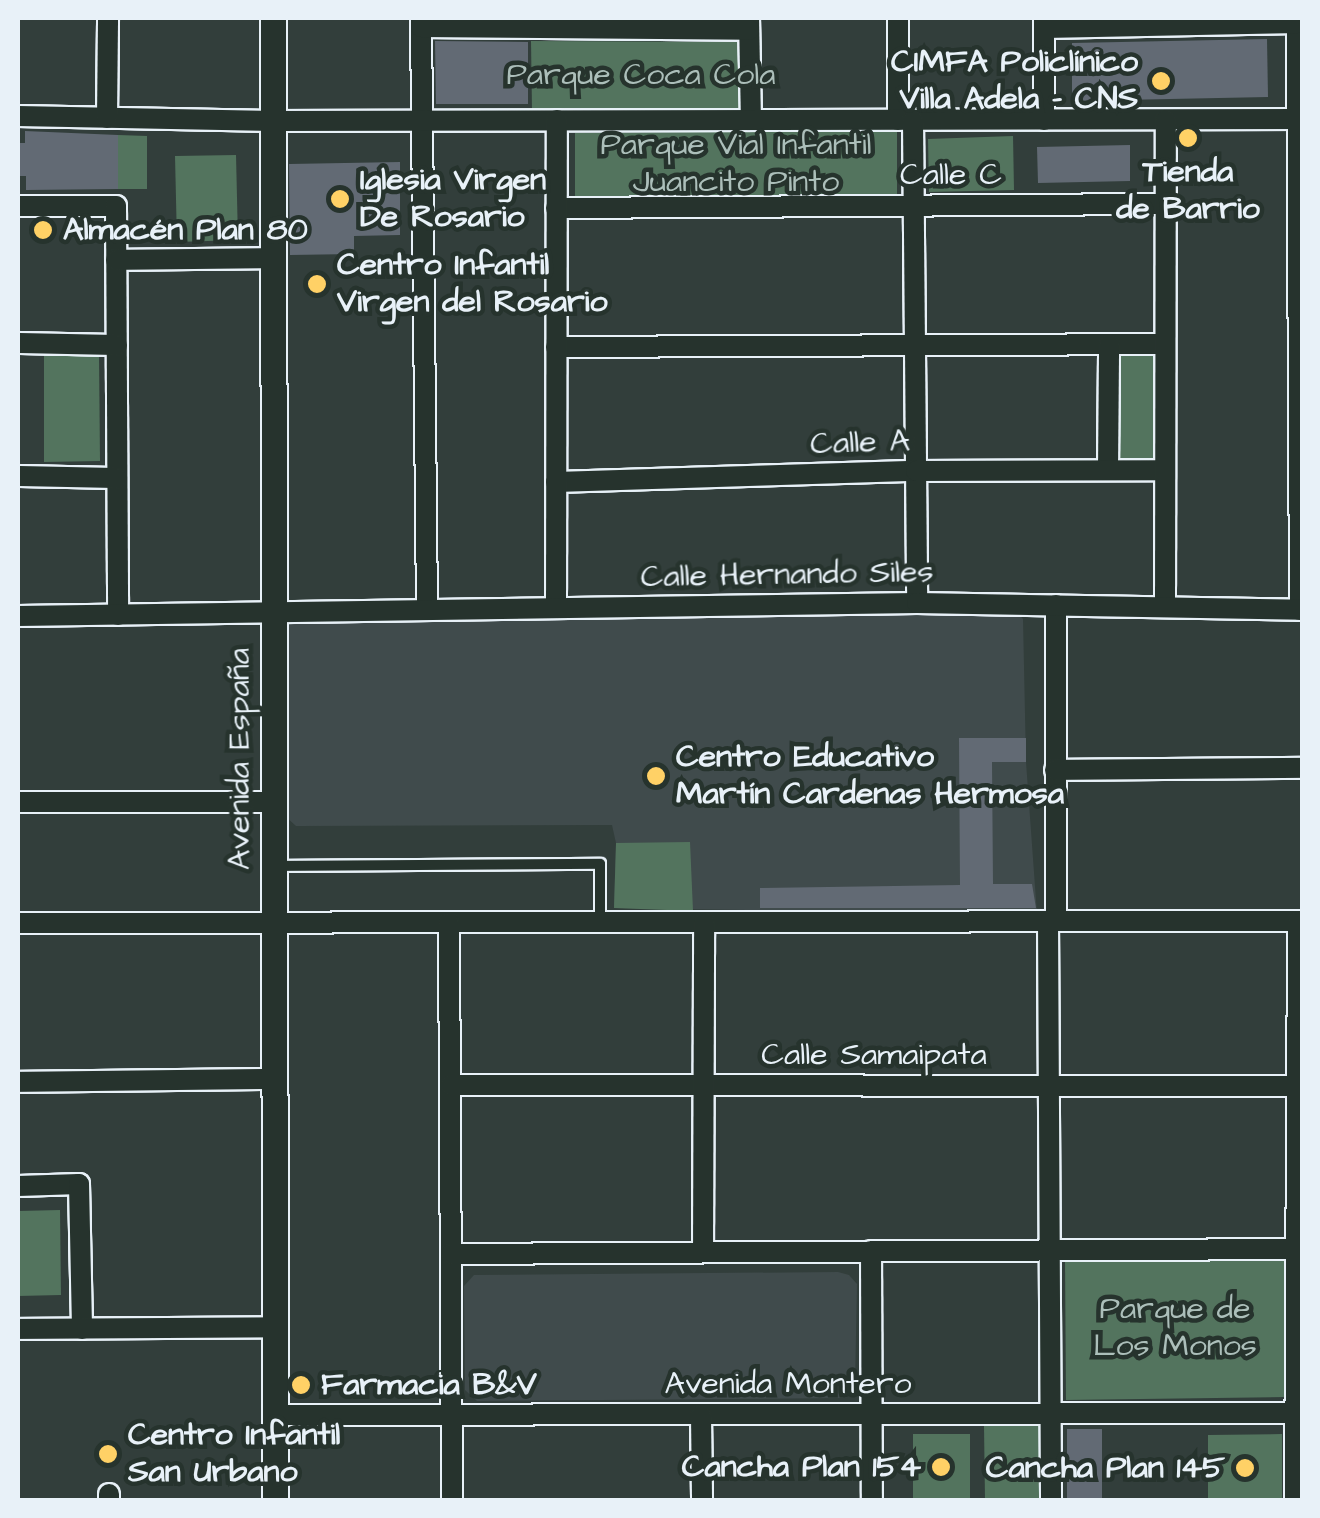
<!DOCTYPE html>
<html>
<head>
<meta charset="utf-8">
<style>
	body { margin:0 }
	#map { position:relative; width:1320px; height:1518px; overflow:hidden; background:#323e3b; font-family:"Architects Daughter",sans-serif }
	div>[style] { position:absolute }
	.built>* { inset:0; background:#404b4c }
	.green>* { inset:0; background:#53745e }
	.building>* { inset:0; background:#626a74 }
	.roads { filter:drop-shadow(2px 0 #e8f1f8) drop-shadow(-2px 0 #e8f1f8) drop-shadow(0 2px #e8f1f8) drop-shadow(0 -2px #e8f1f8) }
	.service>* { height:10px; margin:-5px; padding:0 5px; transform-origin:5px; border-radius:5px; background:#26332d }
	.minor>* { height:20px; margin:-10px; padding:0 10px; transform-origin:10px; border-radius:10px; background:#26332d }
	.tertiary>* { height:25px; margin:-12.5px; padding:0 12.5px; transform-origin:12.5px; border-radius:12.5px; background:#26332d }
	.dots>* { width:28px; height:28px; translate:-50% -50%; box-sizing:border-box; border:5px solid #26332d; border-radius:50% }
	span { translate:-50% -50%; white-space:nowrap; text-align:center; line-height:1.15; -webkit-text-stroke:9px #26332d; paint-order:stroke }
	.poi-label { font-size:32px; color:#e8f1f8; font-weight:700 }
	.right { translate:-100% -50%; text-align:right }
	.left { translate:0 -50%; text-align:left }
	.park-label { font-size:32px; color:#acbfba }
	.street-label { font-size:32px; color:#e8f1f8 }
	.frame { position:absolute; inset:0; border:20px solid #e8f1f8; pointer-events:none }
</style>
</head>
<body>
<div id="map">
	<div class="built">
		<div style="clip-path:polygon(1016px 611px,1023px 619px,1026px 762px,1037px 914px,614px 908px,616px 843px,612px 825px,296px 826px,285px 816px,285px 625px,290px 619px)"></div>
		<div style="clip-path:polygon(838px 1272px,849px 1275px,857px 1284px,855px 1385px,846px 1398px,477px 1401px,465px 1390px,464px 1286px,474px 1275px)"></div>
	</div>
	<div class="green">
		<div style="clip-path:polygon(531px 41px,739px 42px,745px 45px,751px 109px,532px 110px)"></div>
		<div style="clip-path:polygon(897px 130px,897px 197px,575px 198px,575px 133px)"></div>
		<div style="clip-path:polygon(118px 135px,147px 136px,147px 189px,118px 189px)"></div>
		<div style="clip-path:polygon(1013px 136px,1014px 190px,929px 192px,928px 139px)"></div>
		<div style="clip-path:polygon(236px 155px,238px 240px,177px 242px,175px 156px)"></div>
		<div style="clip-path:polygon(1116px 351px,1154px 353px,1153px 460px,1116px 461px)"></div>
		<div style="clip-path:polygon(99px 353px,100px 461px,44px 462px,44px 354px)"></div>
		<div style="clip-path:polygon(690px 842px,693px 911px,614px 908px,616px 843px)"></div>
		<div style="clip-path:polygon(60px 1210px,61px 1295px,18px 1296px,18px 1211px)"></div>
		<div style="clip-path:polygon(1285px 1256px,1286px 1397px,1066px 1400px,1065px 1259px)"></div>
		<div style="clip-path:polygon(1044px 1425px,1044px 1500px,985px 1500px,984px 1426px)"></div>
		<div style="clip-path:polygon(913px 1434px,970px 1434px,970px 1500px,913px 1500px)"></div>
		<div style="clip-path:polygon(1282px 1434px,1282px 1500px,1208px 1500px,1208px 1435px)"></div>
	</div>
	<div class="building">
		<div style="clip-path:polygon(1267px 39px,1268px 97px,1072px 101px,1072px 43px)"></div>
		<div style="clip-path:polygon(435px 41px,528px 42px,528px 104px,436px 104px)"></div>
		<div style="clip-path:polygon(25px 131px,118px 135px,118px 189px,26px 190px,26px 176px,18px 176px,18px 143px,25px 143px)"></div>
		<div style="clip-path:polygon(1130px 145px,1130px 181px,1038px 183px,1037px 147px)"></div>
		<div style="clip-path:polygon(400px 162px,400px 235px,354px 236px,354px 254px,290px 255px,289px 164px)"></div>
		<div style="clip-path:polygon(959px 738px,1026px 738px,1026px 762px,992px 762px,993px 884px,1032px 884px,1036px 908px,760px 908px,760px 888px,960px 885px)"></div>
		<div style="clip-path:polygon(1067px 1429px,1102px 1429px,1102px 1500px,1067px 1500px)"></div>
	</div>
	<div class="roads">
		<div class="service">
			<div style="left:274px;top:866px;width:326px;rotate:-0.4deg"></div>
			<div style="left:600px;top:864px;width:58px;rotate:90deg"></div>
		</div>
		<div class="minor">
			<div style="left:421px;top:18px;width:591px;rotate:89.42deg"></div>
			<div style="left:749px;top:18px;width:102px;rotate:88.9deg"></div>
			<div style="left:898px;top:18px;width:102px;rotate:90deg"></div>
			<div style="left:1297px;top:18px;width:592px;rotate:89.71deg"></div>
			<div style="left:421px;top:27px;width:328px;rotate:0.5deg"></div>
			<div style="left:1044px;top:28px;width:254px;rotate:-1.1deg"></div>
			<div style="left:18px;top:116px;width:255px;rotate:1.1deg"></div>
			<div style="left:273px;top:121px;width:1029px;rotate:-0.11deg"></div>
			<div style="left:107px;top:118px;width:100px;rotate:-89.4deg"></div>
			<div style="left:913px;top:120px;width:483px;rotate:89.5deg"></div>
			<div style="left:1044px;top:120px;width:102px;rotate:-90deg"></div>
			<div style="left:18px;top:206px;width:98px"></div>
			<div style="left:116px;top:206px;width:409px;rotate:89.7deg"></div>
			<div style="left:556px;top:208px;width:610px;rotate:-0.38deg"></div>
			<div style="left:116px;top:260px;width:157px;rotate:-0.7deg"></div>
			<div style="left:18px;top:343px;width:99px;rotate:1.2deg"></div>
			<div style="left:556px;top:347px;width:609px;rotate:-0.28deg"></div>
			<div style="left:1108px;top:470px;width:126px;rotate:-89.5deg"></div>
			<div style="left:18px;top:476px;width:99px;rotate:1.2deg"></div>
			<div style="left:556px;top:482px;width:360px;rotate:-1.8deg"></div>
			<div style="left:916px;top:471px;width:249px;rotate:-0.2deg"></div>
			<div style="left:1056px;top:605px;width:316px;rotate:90deg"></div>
			<div style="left:1165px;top:607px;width:487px;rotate:-89.9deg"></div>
			<div style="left:556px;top:608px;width:488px;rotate:-89.9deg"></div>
			<div style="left:18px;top:616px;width:899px;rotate:-0.83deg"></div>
			<div style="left:917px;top:603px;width:385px;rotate:1deg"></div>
			<div style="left:1055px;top:770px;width:247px;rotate:-0.5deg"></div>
			<div style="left:18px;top:802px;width:254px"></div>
			<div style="left:1048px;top:921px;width:579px;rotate:89.7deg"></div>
			<div style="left:18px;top:923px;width:1284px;rotate:-0.09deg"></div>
			<div style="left:449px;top:923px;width:577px;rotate:89.7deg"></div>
			<div style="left:18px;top:1082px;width:255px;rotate:-0.7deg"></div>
			<div style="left:451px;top:1085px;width:846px;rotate:0.07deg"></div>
			<div style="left:18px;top:1186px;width:61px;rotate:-1.9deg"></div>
			<div style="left:79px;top:1184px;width:145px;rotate:88.8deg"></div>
			<div style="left:703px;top:1251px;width:329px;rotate:-89.8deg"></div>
			<div style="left:871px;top:1251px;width:249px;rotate:89.8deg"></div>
			<div style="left:451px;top:1254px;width:845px;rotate:-0.34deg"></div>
			<div style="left:18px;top:1329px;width:256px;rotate:-0.4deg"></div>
			<div style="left:275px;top:1415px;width:1027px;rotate:-0.11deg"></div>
			<div style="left:701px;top:1415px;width:85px;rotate:89.3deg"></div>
			<div style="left:109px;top:1500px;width:6px;rotate:-90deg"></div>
			<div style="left:1295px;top:1500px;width:579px;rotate:-89.7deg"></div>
		</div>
		<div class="tertiary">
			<div style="left:273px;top:18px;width:1482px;rotate:89.92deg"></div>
		</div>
	</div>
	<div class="dots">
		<div style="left:1161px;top:81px;background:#ffd166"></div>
		<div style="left:1188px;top:138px;background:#ffd166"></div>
		<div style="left:340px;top:199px;background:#ffd166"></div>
		<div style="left:43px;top:230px;background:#ffd166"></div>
		<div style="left:317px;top:284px;background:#ffd166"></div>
		<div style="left:656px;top:776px;background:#ffd166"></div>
		<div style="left:301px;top:1385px;background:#ffd166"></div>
		<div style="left:108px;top:1454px;background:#ffd166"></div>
		<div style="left:941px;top:1467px;background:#ffd166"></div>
		<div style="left:1245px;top:1468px;background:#ffd166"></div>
	</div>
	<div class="poi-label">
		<span class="right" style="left:1138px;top:81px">CIMFA Policlínico<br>Villa Adela - CNS</span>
		<span style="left:1188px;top:191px">Tienda<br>de Barrio</span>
		<span class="left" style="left:360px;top:199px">Iglesia Virgen<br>De Rosario</span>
		<span class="left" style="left:63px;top:230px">Almacén Plan 80</span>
		<span class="left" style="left:337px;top:284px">Centro Infantil<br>Virgen del Rosario</span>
		<span class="left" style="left:676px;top:776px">Centro Educativo<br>Martín Cardenas Hermosa</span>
		<span class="left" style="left:321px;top:1385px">Farmacia B&amp;V</span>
		<span class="left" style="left:128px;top:1454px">Centro Infantil<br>San Urbano</span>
		<span class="right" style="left:921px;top:1467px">Cancha Plan 154</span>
		<span class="right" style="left:1225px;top:1468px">Cancha Plan 145</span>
	</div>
	<div class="park-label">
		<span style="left:641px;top:75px">Parque Coca Cola</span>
		<span style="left:736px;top:164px">Parque Vial Infantil<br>Juancito Pinto</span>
		<span style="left:1175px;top:1328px">Parque de<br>Los Monos</span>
	</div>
	<div class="street-label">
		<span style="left:951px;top:175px">Calle C</span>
		<span style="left:860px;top:443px;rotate:-2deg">Calle A</span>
		<span style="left:787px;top:575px;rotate:-1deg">Calle Hernando Siles</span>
		<span style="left:240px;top:759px;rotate:-90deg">Avenida España</span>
		<span style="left:874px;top:1055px">Calle Samaipata</span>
		<span style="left:788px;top:1384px">Avenida Montero</span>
	</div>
	<div class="frame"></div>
</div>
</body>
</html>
